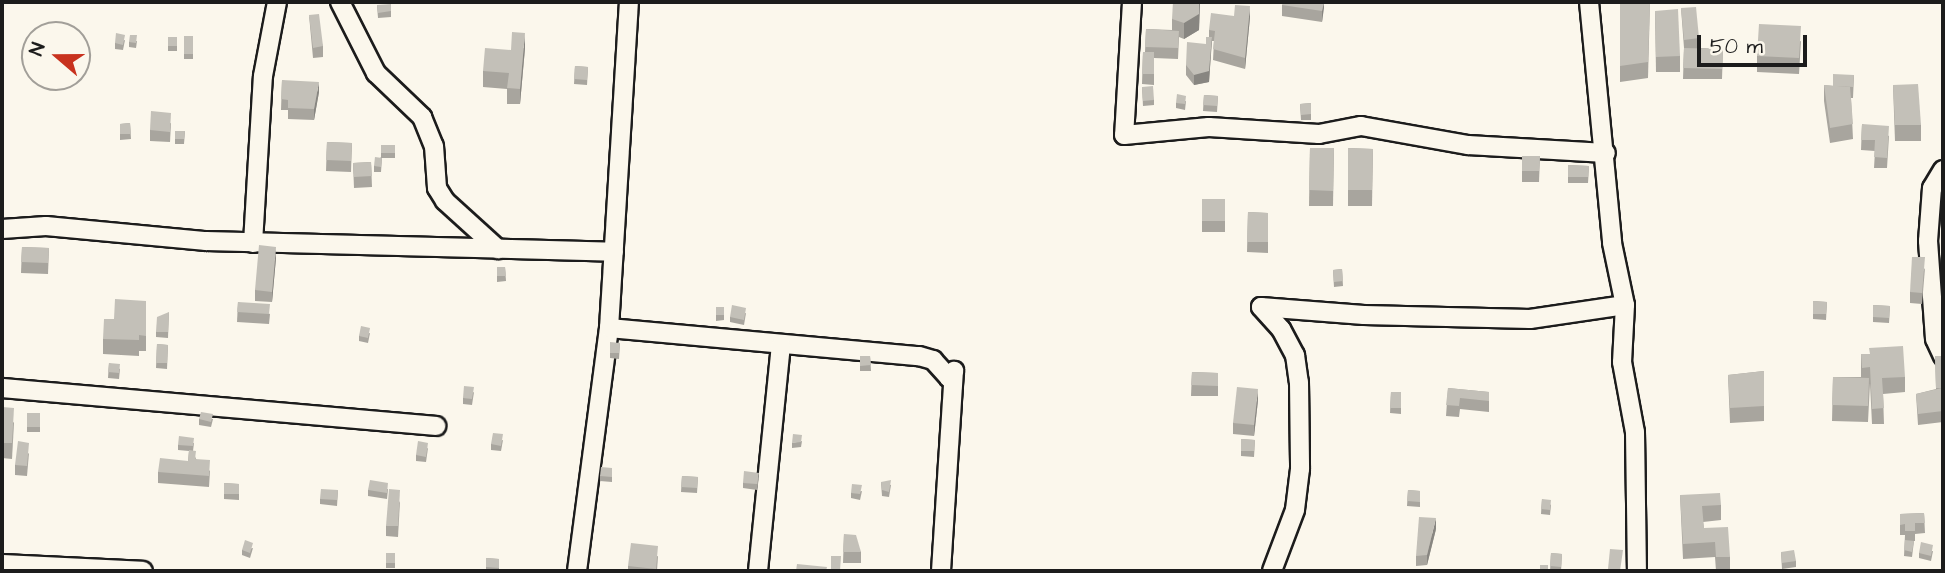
<!DOCTYPE html>
<html>
<head>
<meta charset="utf-8">
<style>
	body { margin:0 }
	#map { position:relative; width:1945px; height:573px; overflow:hidden; background:#fbf7ec; font-family:"Architects Daughter",sans-serif }
	div>[style] { position:absolute }
	.roads { filter:drop-shadow(2px 0 #1c1c1c) drop-shadow(-2px 0 #1c1c1c) drop-shadow(0 2px #1c1c1c) drop-shadow(0 -2px #1c1c1c) }
	.street>* { height:18px; margin:-9px; padding:0 9px; transform-origin:9px; border-radius:9px; background:#fbf7ec }
	.wall>* { inset:0; background:#a8a59e }
	.shaded-wall>* { inset:0; background:#888681 }
	.building>* { inset:0; background:#c3c0b8 }
	span { translate:-50% -50%; white-space:nowrap; text-align:center; line-height:1.15; -webkit-text-stroke:5px #fbf7ec; paint-order:stroke }
	.frame { position:absolute; inset:0; border:4px solid #1c1c1c; pointer-events:none }
	.north { position:absolute; left:21px; top:21px; width:70px; height:70px; box-sizing:border-box; background:#fbf7ec; border:2px solid #a29f99; border-radius:50%; rotate:290deg; font-size:19px; font-weight:700; line-height:28px; text-align:center; color:#1c1c1c }
	.north::after { content:''; display:block; margin:auto; width:24px; height:32px; background:#c8321e; clip-path:polygon(50% 0,100% 100%,50% 72%,0 100%) }
	.scale { position:absolute; left:1697px; top:35px; width:110px; height:32px; box-sizing:border-box; border:4px solid #1c1c1c; border-top:0; padding-left:9px; font-size:21px; line-height:24px; white-space:nowrap; color:#1c1c1c; -webkit-text-stroke:5px #fbf7ec; paint-order:stroke }
</style>
</head>
<body>
<div id="map">
	<div class="roads">
		<div class="street">
			<div style="left:340px;top:2px;width:80px;rotate:63.1deg"></div>
			<div style="left:376px;top:73px;width:64px;rotate:43.7deg"></div>
			<div style="left:422px;top:117px;width:31px;rotate:68deg"></div>
			<div style="left:434px;top:146px;width:42px;rotate:85.9deg"></div>
			<div style="left:437px;top:188px;width:15px;rotate:58deg"></div>
			<div style="left:445px;top:201px;width:72px;rotate:42.2deg"></div>
			<div style="left:1132px;top:2px;width:133px;rotate:93.4deg"></div>
			<div style="left:1124px;top:135px;width:85px;rotate:-5.4deg"></div>
			<div style="left:1209px;top:127px;width:110px;rotate:3.6deg"></div>
			<div style="left:1319px;top:134px;width:43px;rotate:-10.8deg"></div>
			<div style="left:1361px;top:126px;width:109px;rotate:10.1deg"></div>
			<div style="left:1468px;top:145px;width:138px;rotate:3.3deg"></div>
			<div style="left:1589px;top:2px;width:242px;rotate:84.5deg"></div>
			<div style="left:1612px;top:243px;width:63px;rotate:78.2deg"></div>
			<div style="left:1625px;top:305px;width:57px;rotate:93deg"></div>
			<div style="left:1622px;top:362px;width:71px;rotate:79.5deg"></div>
			<div style="left:1635px;top:432px;width:139px;rotate:89.2deg"></div>
			<div style="left:1943px;top:170px;width:21px;rotate:121deg"></div>
			<div style="left:1932px;top:188px;width:53px;rotate:94.3deg"></div>
			<div style="left:1928px;top:241px;width:98px;rotate:85.9deg"></div>
			<div style="left:1935px;top:339px;width:19px;rotate:65deg"></div>
			<div style="left:2px;top:229px;width:44px;rotate:-3.9deg"></div>
			<div style="left:46px;top:226px;width:161px;rotate:5.4deg"></div>
			<div style="left:206px;top:241px;width:408px;rotate:1.5deg"></div>
			<div style="left:253px;top:243px;width:167px;rotate:-86.6deg"></div>
			<div style="left:263px;top:76px;width:75px;rotate:-79.3deg"></div>
			<div style="left:1261px;top:307px;width:103px;rotate:4.4deg"></div>
			<div style="left:1364px;top:315px;width:166px;rotate:1.4deg"></div>
			<div style="left:1530px;top:319px;width:96px;rotate:-8.4deg"></div>
			<div style="left:1261px;top:307px;width:30px;rotate:48deg"></div>
			<div style="left:1281px;top:329px;width:30px;rotate:62deg"></div>
			<div style="left:1295px;top:355px;width:27px;rotate:82deg"></div>
			<div style="left:1299px;top:382px;width:87px;rotate:89.3deg"></div>
			<div style="left:1300px;top:469px;width:41px;rotate:97deg"></div>
			<div style="left:1295px;top:510px;width:65px;rotate:110.7deg"></div>
			<div style="left:609px;top:328px;width:311px;rotate:5.2deg"></div>
			<div style="left:919px;top:356px;width:15px;rotate:16deg"></div>
			<div style="left:933px;top:360px;width:24px;rotate:48deg"></div>
			<div style="left:949px;top:378px;width:9px;rotate:-54deg"></div>
			<div style="left:2px;top:388px;width:436px;rotate:5deg"></div>
			<div style="left:2px;top:564px;width:141px;rotate:2.8deg"></div>
			<div style="left:577px;top:571px;width:245px;rotate:-82.5deg"></div>
			<div style="left:609px;top:328px;width:327px;rotate:-86.5deg"></div>
			<div style="left:758px;top:571px;width:227px;rotate:-84.2deg"></div>
			<div style="left:941px;top:571px;width:200px;rotate:-86.3deg"></div>
		</div>
	</div>
	<div class="wall">
		<div style="clip-path:polygon(1200px 2px,1199px 30px,1184px 39px,1179px 37px,1178px 59px,1154px 58px,1154px 85px,1142px 84px,1143px 52px,1145px 52px,1146px 29px,1172px 30px,1172px 19px)"></div>
		<div style="clip-path:polygon(1324px 2px,1322px 22px,1282px 16px,1282px 5px)"></div>
		<div style="clip-path:polygon(1620px 2px,1650px 2px,1648px 78px,1620px 82px)"></div>
		<div style="clip-path:polygon(377px 5px,391px 11px,391px 17px,378px 18px)"></div>
		<div style="clip-path:polygon(1681px 8px,1699px 38px,1699px 48px,1723px 49px,1722px 79px,1683px 79px,1684px 48px)"></div>
		<div style="clip-path:polygon(1655px 11px,1680px 56px,1680px 72px,1656px 72px)"></div>
		<div style="clip-path:polygon(309px 15px,323px 46px,323px 57px,313px 58px)"></div>
		<div style="clip-path:polygon(1250px 17px,1245px 69px,1213px 60px,1214px 41px,1212px 41px,1209px 82px,1194px 85px,1186px 75px,1186px 65px,1206px 44px,1209px 37px,1209px 30px)"></div>
		<div style="clip-path:polygon(184px 36px,193px 36px,193px 59px,184px 59px)"></div>
		<div style="clip-path:polygon(168px 37px,177px 37px,177px 51px,168px 51px)"></div>
		<div style="clip-path:polygon(125px 40px,123px 50px,115px 49px,115px 43px)"></div>
		<div style="clip-path:polygon(137px 41px,136px 48px,129px 47px,129px 42px)"></div>
		<div style="clip-path:polygon(1801px 41px,1799px 74px,1757px 72px,1757px 56px)"></div>
		<div style="clip-path:polygon(525px 48px,520px 104px,507px 104px,507px 89px,483px 87px,483px 71px,511px 50px)"></div>
		<div style="clip-path:polygon(575px 66px,588px 67px,587px 85px,574px 84px)"></div>
		<div style="clip-path:polygon(1854px 75px,1853px 98px,1851px 98px,1853px 139px,1830px 143px,1824px 101px,1824px 85px,1833px 86px)"></div>
		<div style="clip-path:polygon(282px 80px,319px 92px,314px 120px,288px 119px,288px 110px,281px 110px)"></div>
		<div style="clip-path:polygon(1893px 85px,1921px 125px,1921px 141px,1895px 141px)"></div>
		<div style="clip-path:polygon(1142px 87px,1154px 100px,1154px 105px,1143px 106px)"></div>
		<div style="clip-path:polygon(1204px 95px,1218px 96px,1217px 112px,1203px 111px)"></div>
		<div style="clip-path:polygon(1186px 101px,1185px 110px,1176px 108px,1176px 103px)"></div>
		<div style="clip-path:polygon(1311px 103px,1311px 120px,1301px 120px,1300px 104px)"></div>
		<div style="clip-path:polygon(130px 123px,131px 139px,120px 140px,120px 124px)"></div>
		<div style="clip-path:polygon(171px 123px,170px 142px,150px 141px,150px 130px)"></div>
		<div style="clip-path:polygon(1862px 124px,1889px 136px,1887px 168px,1874px 168px,1875px 151px,1861px 150px)"></div>
		<div style="clip-path:polygon(175px 131px,185px 131px,184px 144px,175px 144px)"></div>
		<div style="clip-path:polygon(327px 142px,352px 143px,351px 172px,326px 171px)"></div>
		<div style="clip-path:polygon(381px 145px,395px 145px,395px 158px,382px 158px,381px 172px,374px 172px,374px 166px,381px 157px)"></div>
		<div style="clip-path:polygon(1310px 148px,1334px 148px,1333px 206px,1309px 206px)"></div>
		<div style="clip-path:polygon(1348px 148px,1373px 149px,1372px 206px,1348px 206px)"></div>
		<div style="clip-path:polygon(1522px 156px,1540px 156px,1539px 182px,1522px 182px)"></div>
		<div style="clip-path:polygon(371px 162px,372px 187px,354px 188px,353px 163px)"></div>
		<div style="clip-path:polygon(1568px 165px,1589px 166px,1588px 183px,1568px 183px)"></div>
		<div style="clip-path:polygon(1202px 199px,1225px 199px,1225px 232px,1202px 232px)"></div>
		<div style="clip-path:polygon(1248px 212px,1268px 213px,1268px 253px,1247px 252px)"></div>
		<div style="clip-path:polygon(22px 247px,49px 248px,48px 274px,21px 273px)"></div>
		<div style="clip-path:polygon(276px 258px,272px 302px,255px 301px,255px 290px)"></div>
		<div style="clip-path:polygon(497px 267px,505px 267px,506px 281px,497px 282px)"></div>
		<div style="clip-path:polygon(1925px 268px,1922px 304px,1910px 303px,1910px 292px)"></div>
		<div style="clip-path:polygon(1342px 269px,1343px 286px,1334px 287px,1333px 270px)"></div>
		<div style="clip-path:polygon(146px 301px,146px 351px,139px 351px,139px 356px,103px 354px,103px 339px,114px 319px)"></div>
		<div style="clip-path:polygon(1813px 301px,1827px 302px,1826px 320px,1813px 319px)"></div>
		<div style="clip-path:polygon(238px 302px,270px 314px,269px 324px,237px 322px)"></div>
		<div style="clip-path:polygon(1873px 305px,1890px 306px,1889px 323px,1873px 322px)"></div>
		<div style="clip-path:polygon(716px 307px,724px 307px,724px 320px,716px 321px)"></div>
		<div style="clip-path:polygon(169px 312px,168px 338px,156px 337px,156px 332px)"></div>
		<div style="clip-path:polygon(746px 313px,744px 325px,730px 322px,730px 317px)"></div>
		<div style="clip-path:polygon(370px 333px,368px 343px,359px 341px,359px 336px)"></div>
		<div style="clip-path:polygon(620px 343px,619px 359px,610px 358px,610px 353px)"></div>
		<div style="clip-path:polygon(157px 344px,168px 345px,167px 369px,156px 368px)"></div>
		<div style="clip-path:polygon(1861px 354px,1905px 377px,1905px 392px,1883px 394px,1884px 424px,1872px 424px,1870px 383px,1868px 422px,1832px 421px,1833px 377px,1861px 377px)"></div>
		<div style="clip-path:polygon(860px 356px,870px 356px,871px 371px,860px 371px)"></div>
		<div style="clip-path:polygon(1935px 356px,1943px 356px,1943px 422px,1918px 425px,1916px 394px,1936px 389px)"></div>
		<div style="clip-path:polygon(109px 363px,120px 369px,119px 379px,108px 378px)"></div>
		<div style="clip-path:polygon(1764px 371px,1764px 421px,1730px 423px,1728px 375px)"></div>
		<div style="clip-path:polygon(1192px 372px,1218px 373px,1218px 396px,1191px 396px)"></div>
		<div style="clip-path:polygon(1448px 388px,1489px 392px,1489px 412px,1460px 409px,1459px 417px,1446px 416px)"></div>
		<div style="clip-path:polygon(474px 392px,472px 405px,463px 404px,463px 398px)"></div>
		<div style="clip-path:polygon(1391px 392px,1401px 392px,1401px 414px,1390px 413px)"></div>
		<div style="clip-path:polygon(1258px 400px,1254px 436px,1233px 434px,1233px 423px)"></div>
		<div style="clip-path:polygon(2px 407px,14px 423px,12px 459px,2px 458px)"></div>
		<div style="clip-path:polygon(27px 413px,40px 413px,40px 432px,27px 432px)"></div>
		<div style="clip-path:polygon(199px 419px,213px 419px,211px 427px,199px 425px)"></div>
		<div style="clip-path:polygon(1241px 439px,1255px 440px,1254px 457px,1241px 456px)"></div>
		<div style="clip-path:polygon(503px 440px,501px 451px,491px 450px,491px 444px)"></div>
		<div style="clip-path:polygon(802px 441px,801px 447px,792px 448px,792px 443px)"></div>
		<div style="clip-path:polygon(194px 443px,193px 451px,196px 459px,210px 471px,209px 487px,158px 483px,158px 472px,188px 461px,189px 451px,178px 450px,178px 445px)"></div>
		<div style="clip-path:polygon(428px 448px,426px 462px,416px 461px,416px 455px)"></div>
		<div style="clip-path:polygon(29px 453px,27px 476px,15px 475px,15px 465px)"></div>
		<div style="clip-path:polygon(612px 468px,612px 482px,600px 481px,600px 476px)"></div>
		<div style="clip-path:polygon(682px 476px,698px 477px,697px 493px,681px 492px)"></div>
		<div style="clip-path:polygon(759px 478px,757px 490px,743px 488px,743px 483px)"></div>
		<div style="clip-path:polygon(881px 482px,891px 485px,889px 497px,882px 496px)"></div>
		<div style="clip-path:polygon(224px 483px,239px 484px,239px 500px,224px 499px)"></div>
		<div style="clip-path:polygon(388px 489px,387px 499px,368px 496px,368px 490px)"></div>
		<div style="clip-path:polygon(338px 490px,337px 506px,320px 504px,320px 499px)"></div>
		<div style="clip-path:polygon(1408px 490px,1420px 491px,1420px 507px,1407px 506px)"></div>
		<div style="clip-path:polygon(862px 491px,860px 500px,851px 498px,851px 493px)"></div>
		<div style="clip-path:polygon(1680px 495px,1721px 505px,1721px 520px,1703px 522px,1704px 528px,1730px 557px,1730px 571px,1716px 571px,1715px 557px,1683px 559px)"></div>
		<div style="clip-path:polygon(1542px 499px,1551px 505px,1550px 515px,1541px 514px)"></div>
		<div style="clip-path:polygon(400px 501px,398px 537px,386px 536px,386px 526px)"></div>
		<div style="clip-path:polygon(1924px 513px,1925px 533px,1915px 534px,1915px 541px,1914px 541px,1912px 557px,1904px 556px,1905px 535px,1900px 535px,1900px 514px)"></div>
		<div style="clip-path:polygon(1436px 529px,1427px 565px,1416px 566px,1416px 556px)"></div>
		<div style="clip-path:polygon(844px 534px,861px 552px,861px 563px,843px 563px)"></div>
		<div style="clip-path:polygon(253px 548px,250px 558px,242px 555px,242px 550px)"></div>
		<div style="clip-path:polygon(1933px 551px,1931px 561px,1919px 558px,1919px 553px)"></div>
		<div style="clip-path:polygon(1781px 552px,1796px 561px,1796px 567px,1782px 569px)"></div>
		<div style="clip-path:polygon(386px 553px,395px 553px,395px 568px,386px 568px)"></div>
		<div style="clip-path:polygon(1551px 553px,1562px 554px,1561px 571px,1550px 571px)"></div>
		<div style="clip-path:polygon(658px 556px,657px 571px,628px 571px,628px 566px)"></div>
		<div style="clip-path:polygon(486px 558px,499px 559px,499px 571px,486px 571px)"></div>
	</div>
	<div class="shaded-wall">
		<div style="clip-path:polygon(1200px 2px,1199px 30px,1184px 39px,1184px 23px)"></div>
		<div style="clip-path:polygon(1324px 2px,1324px 8px,1322px 22px,1322px 11px)"></div>
		<div style="clip-path:polygon(1250px 6px,1250px 17px,1245px 69px,1245px 58px)"></div>
		<div style="clip-path:polygon(525px 33px,525px 48px,520px 104px,520px 89px)"></div>
		<div style="clip-path:polygon(1212px 37px,1209px 82px,1194px 85px,1194px 75px)"></div>
		<div style="clip-path:polygon(319px 82px,319px 92px,314px 120px,314px 109px)"></div>
		<div style="clip-path:polygon(276px 247px,276px 258px,272px 302px,272px 292px)"></div>
		<div style="clip-path:polygon(1258px 389px,1258px 400px,1254px 436px,1254px 425px)"></div>
		<div style="clip-path:polygon(1436px 518px,1436px 529px,1427px 565px,1427px 555px)"></div>
	</div>
	<div class="building">
		<div style="clip-path:polygon(1173px 2px,1199px 2px,1199px 14px,1184px 23px,1172px 19px)"></div>
		<div style="clip-path:polygon(1283px 2px,1324px 2px,1322px 11px,1282px 5px)"></div>
		<div style="clip-path:polygon(1620px 2px,1650px 2px,1648px 62px,1620px 66px)"></div>
		<div style="clip-path:polygon(391px 4px,391px 11px,378px 13px,377px 5px)"></div>
		<div style="clip-path:polygon(1235px 5px,1250px 6px,1245px 58px,1213px 49px,1215px 31px,1209px 30px,1211px 13px,1234px 16px)"></div>
		<div style="clip-path:polygon(1696px 7px,1699px 38px,1684px 40px,1681px 8px)"></div>
		<div style="clip-path:polygon(1678px 9px,1680px 56px,1656px 57px,1655px 11px)"></div>
		<div style="clip-path:polygon(319px 14px,323px 46px,313px 48px,309px 15px)"></div>
		<div style="clip-path:polygon(1759px 24px,1801px 26px,1799px 58px,1757px 56px)"></div>
		<div style="clip-path:polygon(1146px 29px,1179px 31px,1178px 48px,1145px 47px)"></div>
		<div style="clip-path:polygon(512px 32px,525px 33px,520px 89px,507px 88px,509px 73px,483px 71px,485px 48px,511px 50px)"></div>
		<div style="clip-path:polygon(116px 33px,125px 35px,123px 45px,115px 43px)"></div>
		<div style="clip-path:polygon(130px 35px,137px 35px,136px 43px,129px 42px)"></div>
		<div style="clip-path:polygon(184px 36px,193px 36px,193px 54px,184px 54px)"></div>
		<div style="clip-path:polygon(168px 37px,177px 37px,177px 46px,168px 46px)"></div>
		<div style="clip-path:polygon(1206px 37px,1212px 37px,1209px 71px,1194px 75px,1186px 65px,1187px 42px,1206px 44px)"></div>
		<div style="clip-path:polygon(1684px 48px,1723px 49px,1722px 69px,1683px 68px)"></div>
		<div style="clip-path:polygon(1143px 52px,1154px 52px,1154px 74px,1142px 74px)"></div>
		<div style="clip-path:polygon(575px 66px,588px 67px,587px 80px,574px 79px)"></div>
		<div style="clip-path:polygon(1833px 74px,1854px 75px,1853px 87px,1833px 86px)"></div>
		<div style="clip-path:polygon(282px 80px,319px 82px,314px 109px,288px 108px,288px 100px,281px 99px)"></div>
		<div style="clip-path:polygon(1918px 84px,1921px 125px,1895px 125px,1893px 85px)"></div>
		<div style="clip-path:polygon(1824px 85px,1850px 87px,1853px 124px,1830px 128px)"></div>
		<div style="clip-path:polygon(1153px 86px,1154px 100px,1143px 101px,1142px 87px)"></div>
		<div style="clip-path:polygon(1177px 94px,1186px 96px,1185px 104px,1176px 103px)"></div>
		<div style="clip-path:polygon(1204px 95px,1218px 96px,1217px 106px,1203px 105px)"></div>
		<div style="clip-path:polygon(1311px 103px,1311px 114px,1301px 115px,1300px 104px)"></div>
		<div style="clip-path:polygon(151px 111px,171px 113px,170px 132px,150px 130px)"></div>
		<div style="clip-path:polygon(130px 123px,131px 134px,120px 134px,120px 124px)"></div>
		<div style="clip-path:polygon(1862px 124px,1889px 126px,1887px 158px,1874px 157px,1875px 140px,1861px 140px)"></div>
		<div style="clip-path:polygon(175px 131px,185px 131px,184px 139px,175px 139px)"></div>
		<div style="clip-path:polygon(327px 142px,352px 143px,351px 161px,326px 160px)"></div>
		<div style="clip-path:polygon(381px 145px,395px 145px,395px 153px,381px 153px)"></div>
		<div style="clip-path:polygon(1310px 148px,1334px 148px,1333px 191px,1309px 190px)"></div>
		<div style="clip-path:polygon(1348px 148px,1373px 149px,1372px 190px,1348px 190px)"></div>
		<div style="clip-path:polygon(1522px 156px,1540px 156px,1539px 171px,1522px 171px)"></div>
		<div style="clip-path:polygon(375px 157px,382px 158px,381px 167px,374px 166px)"></div>
		<div style="clip-path:polygon(371px 162px,372px 176px,354px 177px,353px 163px)"></div>
		<div style="clip-path:polygon(1568px 165px,1589px 166px,1588px 177px,1568px 177px)"></div>
		<div style="clip-path:polygon(1202px 199px,1225px 199px,1225px 221px,1202px 221px)"></div>
		<div style="clip-path:polygon(1248px 212px,1268px 213px,1268px 242px,1247px 242px)"></div>
		<div style="clip-path:polygon(259px 245px,276px 247px,272px 292px,255px 290px)"></div>
		<div style="clip-path:polygon(22px 247px,49px 248px,48px 263px,21px 262px)"></div>
		<div style="clip-path:polygon(1912px 257px,1925px 257px,1922px 293px,1910px 292px)"></div>
		<div style="clip-path:polygon(497px 267px,505px 267px,506px 276px,497px 276px)"></div>
		<div style="clip-path:polygon(1342px 269px,1343px 281px,1334px 282px,1333px 270px)"></div>
		<div style="clip-path:polygon(115px 299px,146px 301px,146px 336px,139px 335px,139px 340px,103px 339px,104px 319px,114px 319px)"></div>
		<div style="clip-path:polygon(1813px 301px,1827px 302px,1826px 314px,1813px 314px)"></div>
		<div style="clip-path:polygon(238px 302px,270px 304px,269px 314px,237px 312px)"></div>
		<div style="clip-path:polygon(732px 305px,746px 308px,744px 320px,730px 317px)"></div>
		<div style="clip-path:polygon(1873px 305px,1890px 306px,1889px 318px,1873px 317px)"></div>
		<div style="clip-path:polygon(716px 307px,724px 307px,724px 315px,716px 315px)"></div>
		<div style="clip-path:polygon(169px 312px,168px 332px,156px 332px,157px 317px)"></div>
		<div style="clip-path:polygon(361px 326px,370px 328px,368px 338px,359px 336px)"></div>
		<div style="clip-path:polygon(610px 342px,620px 343px,619px 353px,610px 353px)"></div>
		<div style="clip-path:polygon(157px 344px,168px 345px,167px 363px,156px 363px)"></div>
		<div style="clip-path:polygon(1903px 346px,1905px 377px,1882px 378px,1884px 408px,1872px 409px,1870px 367px,1862px 368px,1861px 354px,1870px 354px,1869px 348px)"></div>
		<div style="clip-path:polygon(860px 356px,870px 356px,871px 365px,860px 366px)"></div>
		<div style="clip-path:polygon(1935px 356px,1943px 356px,1943px 411px,1918px 414px,1916px 394px,1942px 388px,1936px 388px)"></div>
		<div style="clip-path:polygon(109px 363px,120px 364px,119px 373px,108px 372px)"></div>
		<div style="clip-path:polygon(1764px 371px,1764px 406px,1730px 408px,1728px 375px)"></div>
		<div style="clip-path:polygon(1192px 372px,1218px 373px,1218px 386px,1191px 385px)"></div>
		<div style="clip-path:polygon(1833px 377px,1869px 378px,1868px 406px,1832px 405px)"></div>
		<div style="clip-path:polygon(464px 386px,474px 387px,472px 399px,463px 398px)"></div>
		<div style="clip-path:polygon(1237px 387px,1258px 389px,1254px 425px,1233px 423px)"></div>
		<div style="clip-path:polygon(1448px 388px,1489px 392px,1489px 401px,1460px 398px,1459px 406px,1446px 405px)"></div>
		<div style="clip-path:polygon(1391px 392px,1401px 392px,1401px 408px,1390px 408px)"></div>
		<div style="clip-path:polygon(2px 407px,14px 408px,12px 443px,2px 443px)"></div>
		<div style="clip-path:polygon(201px 412px,213px 414px,211px 422px,199px 419px)"></div>
		<div style="clip-path:polygon(27px 413px,40px 413px,40px 427px,27px 427px)"></div>
		<div style="clip-path:polygon(493px 433px,503px 434px,501px 446px,491px 444px)"></div>
		<div style="clip-path:polygon(793px 434px,802px 435px,801px 442px,792px 443px)"></div>
		<div style="clip-path:polygon(179px 436px,194px 438px,193px 446px,178px 445px)"></div>
		<div style="clip-path:polygon(1241px 439px,1255px 440px,1254px 451px,1241px 451px)"></div>
		<div style="clip-path:polygon(18px 441px,29px 443px,27px 466px,15px 465px)"></div>
		<div style="clip-path:polygon(418px 441px,428px 443px,426px 457px,416px 455px)"></div>
		<div style="clip-path:polygon(189px 450px,196px 451px,195px 459px,210px 460px,209px 476px,158px 472px,160px 458px,188px 461px)"></div>
		<div style="clip-path:polygon(601px 467px,612px 468px,612px 477px,600px 476px)"></div>
		<div style="clip-path:polygon(744px 471px,759px 473px,757px 484px,743px 483px)"></div>
		<div style="clip-path:polygon(682px 476px,698px 477px,697px 488px,681px 487px)"></div>
		<div style="clip-path:polygon(370px 480px,388px 483px,387px 493px,368px 490px)"></div>
		<div style="clip-path:polygon(891px 480px,889px 492px,882px 490px,881px 482px)"></div>
		<div style="clip-path:polygon(224px 483px,239px 484px,239px 494px,224px 494px)"></div>
		<div style="clip-path:polygon(852px 484px,862px 485px,860px 494px,851px 493px)"></div>
		<div style="clip-path:polygon(321px 489px,338px 490px,337px 500px,320px 499px)"></div>
		<div style="clip-path:polygon(389px 489px,400px 490px,398px 526px,386px 526px)"></div>
		<div style="clip-path:polygon(1408px 490px,1420px 491px,1420px 502px,1407px 501px)"></div>
		<div style="clip-path:polygon(1720px 493px,1721px 505px,1702px 506px,1704px 528px,1728px 527px,1730px 557px,1716px 557px,1715px 542px,1683px 544px,1680px 495px)"></div>
		<div style="clip-path:polygon(1542px 499px,1551px 500px,1550px 510px,1541px 509px)"></div>
		<div style="clip-path:polygon(1924px 513px,1925px 523px,1915px 523px,1915px 531px,1905px 531px,1905px 524px,1900px 525px,1900px 514px)"></div>
		<div style="clip-path:polygon(1419px 517px,1436px 518px,1427px 555px,1416px 556px)"></div>
		<div style="clip-path:polygon(844px 534px,856px 535px,861px 552px,843px 552px)"></div>
		<div style="clip-path:polygon(245px 540px,253px 543px,250px 553px,242px 550px)"></div>
		<div style="clip-path:polygon(1905px 540px,1914px 541px,1912px 552px,1904px 550px)"></div>
		<div style="clip-path:polygon(1921px 542px,1933px 545px,1931px 556px,1919px 553px)"></div>
		<div style="clip-path:polygon(631px 543px,658px 546px,656px 569px,628px 566px)"></div>
		<div style="clip-path:polygon(1610px 549px,1623px 550px,1620px 571px,1608px 569px)"></div>
		<div style="clip-path:polygon(1794px 550px,1796px 561px,1782px 563px,1781px 552px)"></div>
		<div style="clip-path:polygon(386px 553px,395px 553px,395px 563px,386px 563px)"></div>
		<div style="clip-path:polygon(1551px 553px,1562px 554px,1561px 567px,1550px 566px)"></div>
		<div style="clip-path:polygon(831px 556px,841px 556px,840px 571px,831px 571px)"></div>
		<div style="clip-path:polygon(486px 558px,499px 559px,499px 568px,486px 567px)"></div>
		<div style="clip-path:polygon(797px 564px,827px 567px,826px 571px,796px 571px)"></div>
		<div style="clip-path:polygon(1540px 565px,1548px 565px,1548px 571px,1540px 571px)"></div>
	</div>
	<div class="frame"></div>
	<div class="north">N</div>
	<div class="scale">50 m</div>
</div>
</body>
</html>
